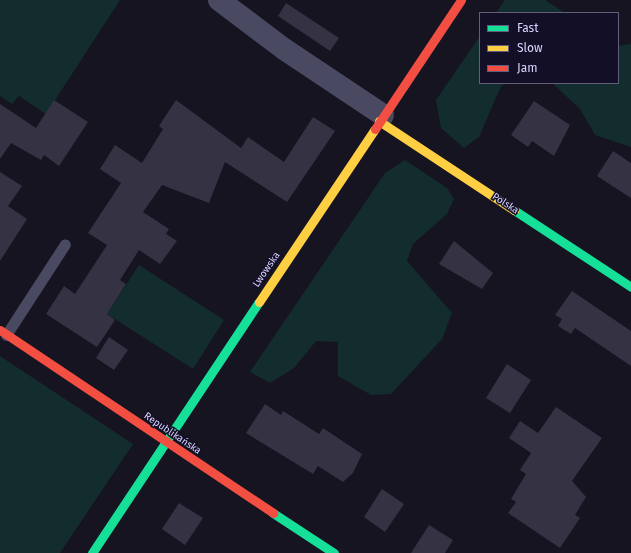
<!DOCTYPE html>
<html>
<head>
<meta charset="utf-8">
<style>
	body { margin:0 }
	#map { position:relative; width:631px; height:553px; overflow:hidden; background:#161421; font-family:"Fira Sans",sans-serif }
	div>[style] { position:absolute }
	.green>* { inset:0; background:#132c2d }
	.building>* { inset:0; background:#343243 }
	.lane>* { height:11px; margin:-5.5px; padding:0 5.5px; transform-origin:5.5px; border-radius:5.5px; background:#4a4962 }
	.street>* { height:22px; margin:-11px; padding:0 11px; transform-origin:11px; border-radius:11px; background:#4a4962 }
	.fast>* { height:9px; margin:-4.5px; padding:0 4.5px; transform-origin:4.5px; border-radius:4.5px; background:#16e098 }
	.slow>* { height:9px; margin:-4.5px; padding:0 4.5px; transform-origin:4.5px; border-radius:4.5px; background:#ffcf43 }
	.jam>* { height:9px; margin:-4.5px; padding:0 4.5px; transform-origin:4.5px; border-radius:4.5px; background:#f24e42 }
	span { translate:-50% -50%; white-space:nowrap; text-align:center; line-height:1.15; -webkit-text-stroke:3px #130f26; paint-order:stroke }
	.street-label { font-size:10px; color:#d9d4ff }
	.legend { position:absolute; left:479px; top:12px; width:140px; height:72px; box-sizing:border-box; background:#130f26; border:1px solid #625e7d; margin:0; padding:5px 7px; list-style:none; font-size:12px; color:#d9d4ff }
	.legend li { display:flex; align-items:center; gap:8px; height:20px }
	.legend b { width:20px; border:1px solid #625e7d }
</style>
</head>
<body>
<div id="map">
	<div class="green">
		<div style="clip-path:polygon(0 0,120px 0,46px 114px,19px 96px,12px 104px,0 96px)"></div>
		<div style="clip-path:polygon(505px 0,545px 0,565px 13px,496px 13px)"></div>
		<div style="clip-path:polygon(480px 36px,480px 83px,507px 83px,501px 86px,479px 137px,464px 148px,441px 128px,436px 100px)"></div>
		<div style="clip-path:polygon(631px 44px,631px 147px,595px 135px,580px 109px,552px 83px,618px 83px,618px 46px)"></div>
		<div style="clip-path:polygon(405px 160px,447px 188px,454px 199px,447px 214px,413px 244px,407px 261px,452px 313px,442px 339px,391px 394px,371px 395px,338px 376px,338px 342px,316px 341px,294px 368px,270px 383px,250px 372px,385px 173px)"></div>
		<div style="clip-path:polygon(139px 265px,224px 320px,193px 369px,107px 314px)"></div>
		<div style="clip-path:polygon(0 356px,133px 444px,60px 553px,0 553px)"></div>
	</div>
	<div class="building">
		<div style="clip-path:polygon(286px 3px,339px 38px,330px 51px,278px 16px)"></div>
		<div style="clip-path:polygon(54px 100px,88px 122px,59px 166px,44px 155px,41px 160px,11px 143px,0 159px,0 104px,36px 128px)"></div>
		<div style="clip-path:polygon(176px 100px,241px 148px,248px 137px,284px 162px,313px 117px,335px 131px,287px 202px,225px 162px,209px 203px,162px 185px,143px 212px,169px 229px,166px 234px,177px 241px,160px 264px,139px 250px,120px 280px,126px 284px,107px 314px,115px 320px,97px 347px,46px 314px,64px 286px,75px 294px,107px 245px,88px 233px,121px 183px,100px 169px,115px 145px,142px 163px,163px 129px,159px 126px)"></div>
		<div style="clip-path:polygon(534px 101px,570px 125px,554px 156px,532px 141px,528px 147px,511px 135px)"></div>
		<div style="clip-path:polygon(613px 151px,631px 163px,631px 198px,597px 176px)"></div>
		<div style="clip-path:polygon(0 172px,22px 186px,8px 206px,27px 219px,0 261px)"></div>
		<div style="clip-path:polygon(454px 241px,493px 273px,482px 289px,439px 264px)"></div>
		<div style="clip-path:polygon(572px 291px,631px 331px,631px 366px,575px 328px,571px 334px,558px 326px,562px 319px,555px 315px)"></div>
		<div style="clip-path:polygon(109px 337px,128px 350px,114px 370px,96px 358px)"></div>
		<div style="clip-path:polygon(507px 364px,531px 380px,510px 413px,486px 398px)"></div>
		<div style="clip-path:polygon(265px 404px,281px 415px,283px 411px,319px 434px,323px 428px,362px 454px,353px 473px,343px 482px,318px 466px,313px 474px,246px 433px)"></div>
		<div style="clip-path:polygon(556px 407px,602px 438px,572px 481px,586px 497px,575px 515px,580px 518px,560px 548px,508px 513px,516px 502px,511px 499px,526px 474px,520px 470px,531px 453px,509px 438px,520px 421px,538px 433px)"></div>
		<div style="clip-path:polygon(382px 489px,404px 504px,385px 532px,364px 517px)"></div>
		<div style="clip-path:polygon(179px 503px,203px 518px,185px 545px,162px 529px)"></div>
		<div style="clip-path:polygon(429px 525px,453px 540px,445px 553px,411px 553px)"></div>
	</div>
	<div class="lane">
		<div style="left:6px;top:335px;width:108px;rotate:-57deg"></div>
	</div>
	<div class="street">
		<div style="left:219px;top:0;width:81px;rotate:37deg"></div>
		<div style="left:284px;top:49px;width:119px;rotate:33.7deg"></div>
	</div>
	<div class="fast">
		<div style="left:514px;top:210px;width:140px;rotate:33.3deg"></div>
		<div style="left:273px;top:513px;width:73px;rotate:33.3deg"></div>
		<div style="left:92px;top:553px;width:301px;rotate:-56.4deg"></div>
	</div>
	<div class="slow">
		<div style="left:379px;top:121px;width:162px;rotate:33.4deg"></div>
		<div style="left:259px;top:302px;width:208px;rotate:-56.2deg"></div>
	</div>
	<div class="jam">
		<div style="left:375px;top:129px;width:155px;rotate:-56.3deg"></div>
		<div style="left:0;top:330px;width:329px;rotate:33.8deg"></div>
	</div>
	<div class="street-label">
		<span style="left:505px;top:204px;rotate:33deg">Polska</span>
		<span style="left:267px;top:270px;rotate:-56deg">Lwowska</span>
		<span style="left:172px;top:434px;rotate:34deg">Republikańska</span>
	</div>
	<ul class="legend">
	<li><b style="height:5px;background:#16e098"></b>Fast</li>
	<li><b style="height:5px;background:#ffcf43"></b>Slow</li>
	<li><b style="height:5px;background:#f24e42"></b>Jam</li>
	</ul>
</div>
</body>
</html>
